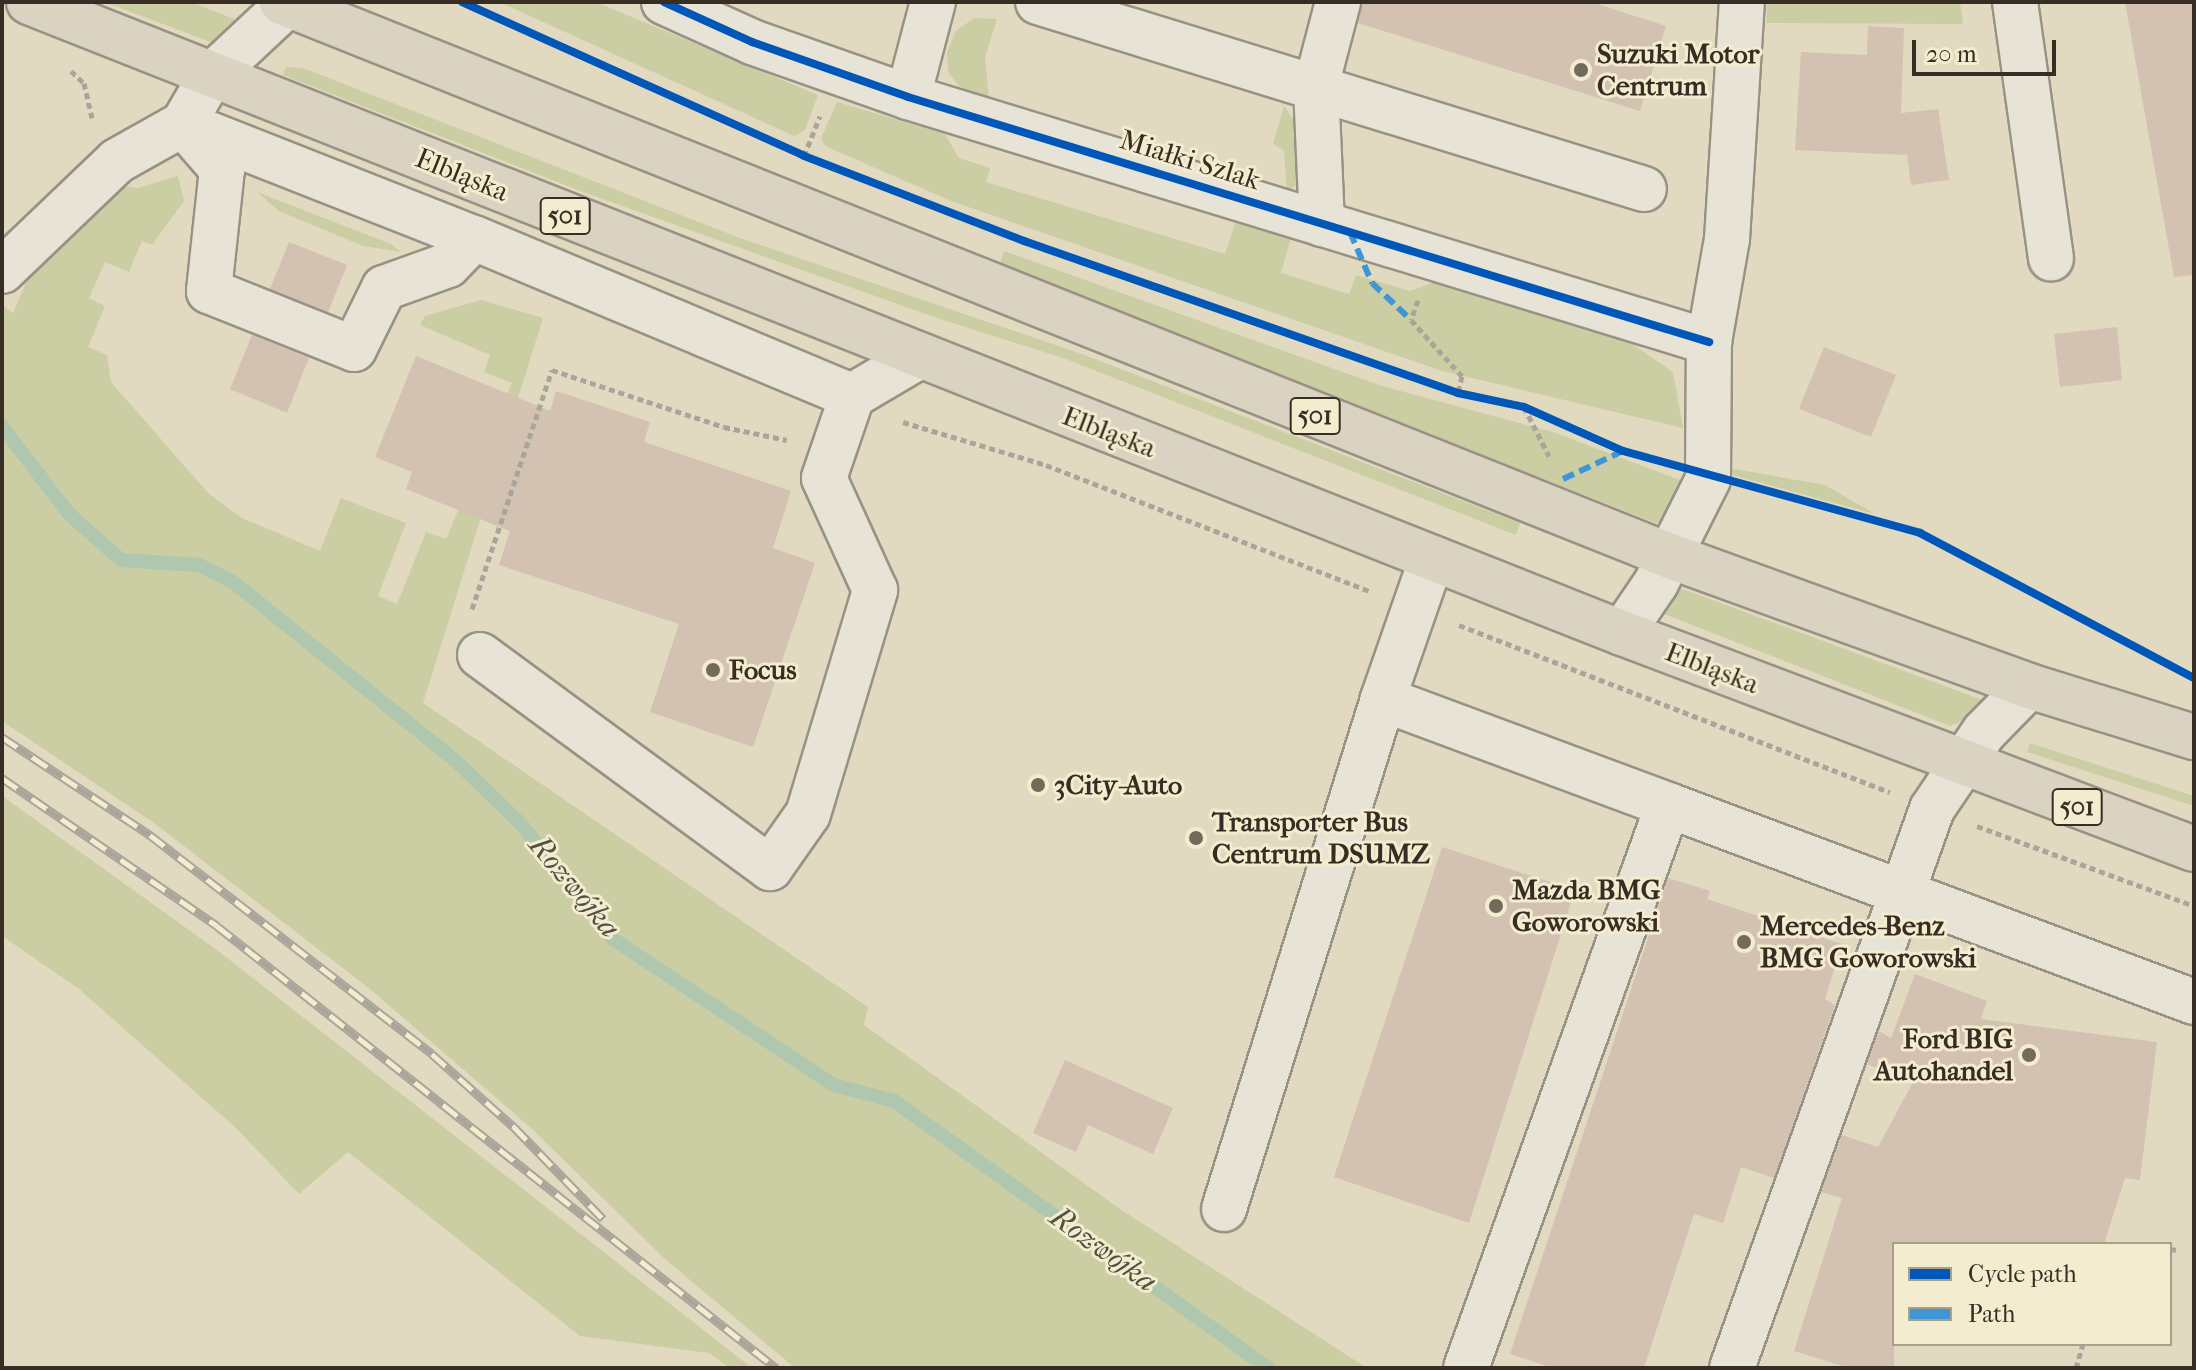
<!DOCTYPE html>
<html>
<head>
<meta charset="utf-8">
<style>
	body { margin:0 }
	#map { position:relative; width:2196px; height:1370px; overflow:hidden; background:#e1dac0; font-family:"IM FELL French Canon",serif }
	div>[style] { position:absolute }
	.green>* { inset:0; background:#cbcda3 }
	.stream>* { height:14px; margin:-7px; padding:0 7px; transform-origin:7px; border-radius:7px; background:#b0c7af }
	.building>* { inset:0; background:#d3c1b2 }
	.path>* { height:5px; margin-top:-2.5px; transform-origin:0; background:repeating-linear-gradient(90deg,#a9a59b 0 6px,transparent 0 10px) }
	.roads { filter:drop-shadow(2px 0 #989284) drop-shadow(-2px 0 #989284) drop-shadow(0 2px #989284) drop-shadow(0 -2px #989284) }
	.minor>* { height:44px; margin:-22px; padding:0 22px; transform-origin:22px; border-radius:22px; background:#e7e3d6 }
	.major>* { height:44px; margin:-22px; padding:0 22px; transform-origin:22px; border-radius:22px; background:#dad3c2 }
	.rail>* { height:9px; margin-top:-4.5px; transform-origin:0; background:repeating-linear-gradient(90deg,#f4ecce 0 18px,#a9a59b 0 36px); box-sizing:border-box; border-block:2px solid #a9a59b }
	.quiet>* { height:6px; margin-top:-3px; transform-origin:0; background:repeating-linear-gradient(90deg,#3e96d6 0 12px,transparent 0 18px) }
	.cycleway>* { height:8px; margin:-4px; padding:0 4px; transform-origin:4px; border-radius:4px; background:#0057b8 }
	.dots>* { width:22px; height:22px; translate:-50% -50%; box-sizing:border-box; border:4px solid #f4ecce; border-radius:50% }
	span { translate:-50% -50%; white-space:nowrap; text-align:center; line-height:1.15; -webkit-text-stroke:6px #f4ecce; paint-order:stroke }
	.shield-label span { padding:2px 6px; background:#f4ecce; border:2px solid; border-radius:6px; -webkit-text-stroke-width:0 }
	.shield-label { font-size:26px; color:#382d24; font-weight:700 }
	.poi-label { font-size:28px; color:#382d24; font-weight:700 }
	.left { translate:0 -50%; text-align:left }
	.right { translate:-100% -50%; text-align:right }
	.street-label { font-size:28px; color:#382d24 }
	.water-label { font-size:30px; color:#515245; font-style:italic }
	.frame { position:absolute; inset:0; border:4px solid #382d24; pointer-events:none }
	.legend { position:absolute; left:1892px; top:1242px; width:280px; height:104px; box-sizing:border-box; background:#f4ecce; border:2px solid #a9a08a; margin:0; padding:10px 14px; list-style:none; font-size:24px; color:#382d24 }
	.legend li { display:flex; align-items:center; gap:16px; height:40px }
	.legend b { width:40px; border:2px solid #a9a08a }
	.scale { position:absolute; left:1912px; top:40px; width:144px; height:36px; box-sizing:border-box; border:4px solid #382d24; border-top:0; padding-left:10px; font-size:24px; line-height:28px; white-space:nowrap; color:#382d24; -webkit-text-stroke:6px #f4ecce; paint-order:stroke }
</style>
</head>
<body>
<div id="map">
	<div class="green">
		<div style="clip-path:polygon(105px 2px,191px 2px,257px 28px,210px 42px)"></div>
		<div style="clip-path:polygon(499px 2px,596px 2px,818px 95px,805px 130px,794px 136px)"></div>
		<div style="clip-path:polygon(1767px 2px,1960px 2px,1963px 24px,1766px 23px)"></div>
		<div style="clip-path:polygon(974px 18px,997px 19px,985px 57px,989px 101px,959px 86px,948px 72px,947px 52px,956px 31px)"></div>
		<div style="clip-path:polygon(286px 67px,303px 68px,740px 238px,1082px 354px,1520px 523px,1516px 535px,1063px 358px,937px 318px,583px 192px,283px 75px)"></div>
		<div style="clip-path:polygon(837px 102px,945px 134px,959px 158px,990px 168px,986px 182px,1225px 254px,1236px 221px,1291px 238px,1281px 273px,1349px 294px,1356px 275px,1410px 291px,1435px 282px,1632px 344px,1673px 372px,1683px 428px,1442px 371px,951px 201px,825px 146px,821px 138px)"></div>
		<div style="clip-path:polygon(1284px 106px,1299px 127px,1299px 183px,1287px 192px,1284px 150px,1273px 144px)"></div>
		<div style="clip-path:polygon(178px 176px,184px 201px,152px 245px,142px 241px,129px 272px,105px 262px,89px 298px,105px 306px,88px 347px,107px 355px,111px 382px,208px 493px,242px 518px,320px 551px,341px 498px,406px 523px,378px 596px,397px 604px,426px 532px,446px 539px,512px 383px,484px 372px,490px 355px,420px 325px,425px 316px,481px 300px,543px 318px,423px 703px,868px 1007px,864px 1025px,1120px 1209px,1367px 1368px,795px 1368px,665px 1259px,531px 1128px,370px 989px,154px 823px,2px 721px,2px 305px,13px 313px,31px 271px,120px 186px,138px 188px)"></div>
		<div style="clip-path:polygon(257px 192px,391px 244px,401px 252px,363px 246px,279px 211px)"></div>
		<div style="clip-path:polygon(1004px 251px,1382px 386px,1553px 432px,1685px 482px,1665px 524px,1656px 523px,999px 265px)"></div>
		<div style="clip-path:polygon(1729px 468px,1825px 485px,1875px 514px,1732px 475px)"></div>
		<div style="clip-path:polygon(1680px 588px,1999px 706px,1950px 726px,1649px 608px)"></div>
		<div style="clip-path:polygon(2030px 743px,2194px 796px,2194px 806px,2027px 752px)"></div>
		<div style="clip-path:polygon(2px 796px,217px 950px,752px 1368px,730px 1368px,709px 1353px,580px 1336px,348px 1152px,299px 1194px,236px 1128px,79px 989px,2px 936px)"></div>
	</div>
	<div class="stream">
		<div style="left:2px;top:426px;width:109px;rotate:52.8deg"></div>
		<div style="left:68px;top:513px;width:71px;rotate:41.6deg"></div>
		<div style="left:121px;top:560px;width:78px;rotate:3.7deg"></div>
		<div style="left:199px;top:565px;width:37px;rotate:26deg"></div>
		<div style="left:232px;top:581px;width:289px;rotate:38.8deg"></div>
		<div style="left:457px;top:762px;width:89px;rotate:44.1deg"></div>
		<div style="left:521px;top:824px;width:147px;rotate:51.3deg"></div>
		<div style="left:613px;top:939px;width:265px;rotate:33.5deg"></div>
		<div style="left:834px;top:1085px;width:62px;rotate:14.9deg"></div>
		<div style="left:894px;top:1101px;width:460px;rotate:35.5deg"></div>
	</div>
	<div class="building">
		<div style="clip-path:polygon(1362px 2px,1591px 2px,1666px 26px,1640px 111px,1358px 23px)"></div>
		<div style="clip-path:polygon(2125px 2px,2194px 2px,2194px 275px,2174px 277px)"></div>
		<div style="clip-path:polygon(1868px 26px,1904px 28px,1901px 113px,1938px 109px,1949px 180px,1911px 185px,1907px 155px,1795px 150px,1801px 52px,1867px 55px)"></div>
		<div style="clip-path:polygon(289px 242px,347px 265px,328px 312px,270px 289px)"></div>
		<div style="clip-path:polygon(2117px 327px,2122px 380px,2060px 387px,2054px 334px)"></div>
		<div style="clip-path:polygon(252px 335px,309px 358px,287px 413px,230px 389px)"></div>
		<div style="clip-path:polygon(1824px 347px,1896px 375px,1871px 437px,1799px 409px)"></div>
		<div style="clip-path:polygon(416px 356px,550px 411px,556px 391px,650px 422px,644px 442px,791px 491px,773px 548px,815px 563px,753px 747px,650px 712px,679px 624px,499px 565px,510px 531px,406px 489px,412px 472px,375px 457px)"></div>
		<div style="clip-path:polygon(1442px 847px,1575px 890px,1469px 1223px,1334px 1177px)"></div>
		<div style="clip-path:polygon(1668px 878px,1710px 891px,1707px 899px,1842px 944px,1825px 999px,1835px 1005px,1774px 1178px,1741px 1167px,1723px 1223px,1694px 1214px,1644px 1368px,1553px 1368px,1510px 1354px)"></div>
		<div style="clip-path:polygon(1915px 974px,1987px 1001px,1981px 1019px,2157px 1042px,2140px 1180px,2125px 1178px,2104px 1244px,1894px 1244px,1894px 1368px,1849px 1368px,1794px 1351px,1842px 1198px,1821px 1192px,1842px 1135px,1878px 1147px,1913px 1082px,1867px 1064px,1879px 1031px,1891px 1038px)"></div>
		<div style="clip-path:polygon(1065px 1060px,1173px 1108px,1153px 1154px,1088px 1125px,1076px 1152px,1033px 1133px)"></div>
	</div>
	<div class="path">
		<div style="left:71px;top:71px;width:18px;rotate:43deg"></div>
		<div style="left:84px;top:83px;width:40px;rotate:77deg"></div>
		<div style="left:804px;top:156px;width:43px;rotate:-68.2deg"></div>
		<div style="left:1418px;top:300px;width:21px;rotate:109deg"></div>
		<div style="left:1411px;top:320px;width:76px;rotate:47.7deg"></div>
		<div style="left:1462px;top:376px;width:17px;rotate:103deg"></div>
		<div style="left:1524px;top:407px;width:55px;rotate:63deg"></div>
		<div style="left:903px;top:422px;width:149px;rotate:16.7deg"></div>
		<div style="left:1046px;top:465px;width:349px;rotate:21.3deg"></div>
		<div style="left:472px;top:609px;width:252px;rotate:-71.5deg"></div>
		<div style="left:552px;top:370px;width:181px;rotate:18.3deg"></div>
		<div style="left:724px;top:427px;width:64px;rotate:11.7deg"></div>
		<div style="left:1459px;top:625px;width:462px;rotate:21.2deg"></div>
		<div style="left:1977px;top:826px;width:231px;rotate:20.2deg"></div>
		<div style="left:2113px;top:1244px;width:21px"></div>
		<div style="left:2170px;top:1249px;width:6px;rotate:9deg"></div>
		<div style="left:2076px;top:1368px;width:25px;rotate:-74deg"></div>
	</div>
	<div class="roads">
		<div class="minor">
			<div style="left:664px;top:2px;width:97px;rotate:24.4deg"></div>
			<div style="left:752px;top:42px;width:165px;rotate:19.4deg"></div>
			<div style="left:908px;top:97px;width:838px;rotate:17.01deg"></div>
			<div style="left:1038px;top:2px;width:634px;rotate:17.15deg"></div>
			<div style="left:2015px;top:2px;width:259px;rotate:82deg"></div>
			<div style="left:908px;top:97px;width:98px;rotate:-75.3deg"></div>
			<div style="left:183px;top:124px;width:60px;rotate:49.1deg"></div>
			<div style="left:222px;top:169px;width:123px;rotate:96.1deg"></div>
			<div style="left:209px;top:291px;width:156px;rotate:21.8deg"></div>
			<div style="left:354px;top:349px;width:68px;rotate:-63.8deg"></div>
			<div style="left:384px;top:288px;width:68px;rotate:-19.8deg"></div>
			<div style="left:448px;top:265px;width:37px;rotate:-46deg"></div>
			<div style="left:474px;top:238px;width:410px;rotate:22.7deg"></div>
			<div style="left:852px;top:396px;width:79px;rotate:-30.5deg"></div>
			<div style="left:189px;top:126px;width:306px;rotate:21.5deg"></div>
			<div style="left:1322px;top:224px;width:138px;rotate:-92.5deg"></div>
			<div style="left:1316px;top:86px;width:87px;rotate:-75.3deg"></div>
			<div style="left:2px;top:271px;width:159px;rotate:-43.7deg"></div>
			<div style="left:117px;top:161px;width:76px;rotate:-29.3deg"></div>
			<div style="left:183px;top:124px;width:56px;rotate:-59.7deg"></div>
			<div style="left:211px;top:76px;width:105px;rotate:-43.1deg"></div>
			<div style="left:1432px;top:558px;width:149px;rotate:109.2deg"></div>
			<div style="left:1383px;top:699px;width:304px;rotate:20.4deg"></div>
			<div style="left:1622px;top:633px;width:60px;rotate:-55.8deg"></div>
			<div style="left:1656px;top:583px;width:116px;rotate:-63.4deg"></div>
			<div style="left:1708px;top:479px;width:137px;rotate:-89.6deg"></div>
			<div style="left:1709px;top:342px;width:105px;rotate:-80.1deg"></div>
			<div style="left:1727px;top:239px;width:237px;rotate:-86.4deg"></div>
			<div style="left:480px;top:655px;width:360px;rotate:36.3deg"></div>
			<div style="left:770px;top:868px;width:66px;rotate:-54.9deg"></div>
			<div style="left:808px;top:814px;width:234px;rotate:-73.3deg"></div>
			<div style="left:875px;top:590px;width:123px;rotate:-114.5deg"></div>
			<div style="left:824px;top:478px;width:87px;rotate:-71.1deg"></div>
			<div style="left:1224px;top:1209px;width:534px;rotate:-72.68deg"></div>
			<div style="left:1466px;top:1368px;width:598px;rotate:-70.26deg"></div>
			<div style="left:1668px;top:805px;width:562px;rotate:20.53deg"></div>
			<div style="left:1732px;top:1368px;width:594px;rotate:-70.31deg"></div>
			<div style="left:1932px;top:809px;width:93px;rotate:-56deg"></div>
			<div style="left:1984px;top:732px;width:64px;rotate:-45.6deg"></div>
		</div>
		<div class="major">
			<div style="left:29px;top:2px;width:1713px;rotate:21.61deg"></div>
			<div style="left:1622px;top:633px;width:611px;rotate:20.69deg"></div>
			<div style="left:282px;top:2px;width:1494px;rotate:21.76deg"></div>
			<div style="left:1670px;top:556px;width:382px;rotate:19.9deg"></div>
			<div style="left:2029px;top:686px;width:173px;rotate:17.2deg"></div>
		</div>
	</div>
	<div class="rail">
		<div style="left:2px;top:737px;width:178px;rotate:33.5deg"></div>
		<div style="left:150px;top:835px;width:357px;rotate:37.8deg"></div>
		<div style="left:432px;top:1054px;width:110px;rotate:41.7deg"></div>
		<div style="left:514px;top:1127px;width:128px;rotate:45.9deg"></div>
		<div style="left:2px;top:778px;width:261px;rotate:34.5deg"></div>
		<div style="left:217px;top:926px;width:713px;rotate:38.33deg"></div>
	</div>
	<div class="quiet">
		<div style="left:1350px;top:232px;width:56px;rotate:66.7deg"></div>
		<div style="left:1372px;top:283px;width:54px;rotate:43.5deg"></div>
		<div style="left:1563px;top:479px;width:66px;rotate:-25deg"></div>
	</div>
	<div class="cycleway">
		<div style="left:462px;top:2px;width:375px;rotate:24.2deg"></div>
		<div style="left:804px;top:156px;width:236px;rotate:21.1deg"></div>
		<div style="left:1024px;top:241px;width:460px;rotate:19.3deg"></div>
		<div style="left:1458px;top:393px;width:67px;rotate:12deg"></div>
		<div style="left:1524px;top:407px;width:108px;rotate:24deg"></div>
		<div style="left:1623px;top:451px;width:308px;rotate:15.4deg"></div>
		<div style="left:1920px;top:533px;width:310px;rotate:27.9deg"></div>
		<div style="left:664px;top:2px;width:97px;rotate:24.4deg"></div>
		<div style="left:752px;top:42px;width:165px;rotate:19.4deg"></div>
		<div style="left:908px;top:97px;width:838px;rotate:17.01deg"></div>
	</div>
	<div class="dots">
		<div style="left:1581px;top:70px;background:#736a5b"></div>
		<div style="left:713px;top:670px;background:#736a5b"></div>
		<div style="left:1038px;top:785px;background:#736a5b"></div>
		<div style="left:1196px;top:838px;background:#736a5b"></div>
		<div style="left:1496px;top:906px;background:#736a5b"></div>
		<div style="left:1744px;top:942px;background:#736a5b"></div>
		<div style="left:2029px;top:1055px;background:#736a5b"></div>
	</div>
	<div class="shield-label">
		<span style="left:565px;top:216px">501</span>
		<span style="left:1315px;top:416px">501</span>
		<span style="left:2077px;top:807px">501</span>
	</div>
	<div class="poi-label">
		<span class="left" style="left:1597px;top:70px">Suzuki Motor<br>Centrum</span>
		<span class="left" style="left:729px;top:670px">Focus</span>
		<span class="left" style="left:1054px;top:785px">3City-Auto</span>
		<span class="left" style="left:1212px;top:838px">Transporter Bus<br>Centrum DSUMZ</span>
		<span class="left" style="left:1512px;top:906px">Mazda BMG<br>Goworowski</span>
		<span class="left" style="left:1760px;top:942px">Mercedes-Benz<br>BMG Goworowski</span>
		<span class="right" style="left:2013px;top:1055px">Ford BIG<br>Autohandel</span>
	</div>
	<div class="street-label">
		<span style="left:1190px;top:160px;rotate:17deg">Miałki Szlak</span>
		<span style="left:462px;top:175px;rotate:22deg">Elbląska</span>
		<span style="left:1109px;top:432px;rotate:21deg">Elbląska</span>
		<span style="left:1712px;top:668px;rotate:21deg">Elbląska</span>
	</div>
	<div class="water-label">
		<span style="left:574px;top:887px;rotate:50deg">Rozwójka</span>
		<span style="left:1103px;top:1250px;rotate:36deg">Rozwójka</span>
	</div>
	<div class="frame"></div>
	<ul class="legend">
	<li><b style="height:10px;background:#0057b8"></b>Cycle path</li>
	<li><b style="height:10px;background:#3e96d6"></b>Path</li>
	</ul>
	<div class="scale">20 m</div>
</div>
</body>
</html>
